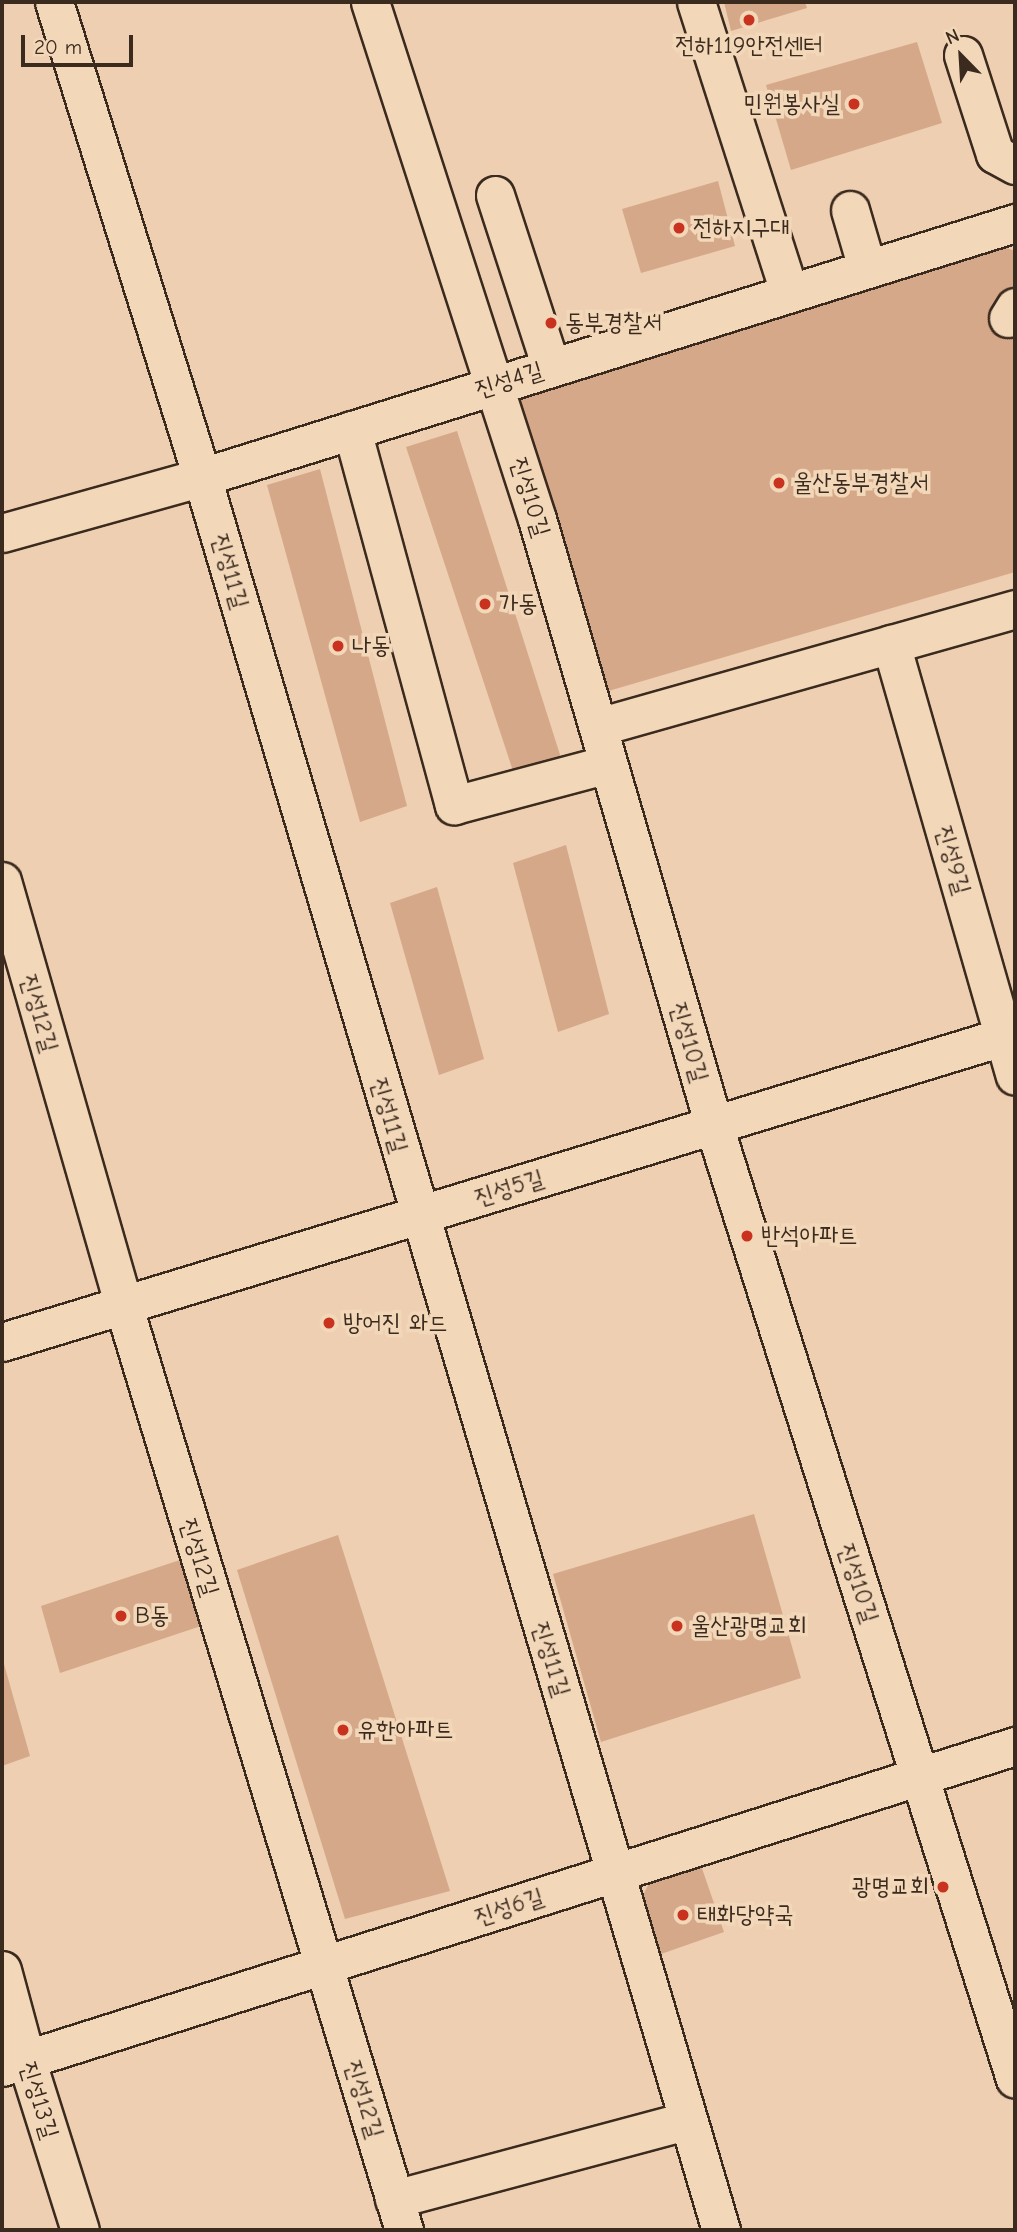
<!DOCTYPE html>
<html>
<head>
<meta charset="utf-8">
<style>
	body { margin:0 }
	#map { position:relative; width:1017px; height:2232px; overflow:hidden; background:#eecfb1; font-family:"Comic Neue","Poor Story",sans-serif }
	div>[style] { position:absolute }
	.building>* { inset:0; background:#d5a889 }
	.roads { filter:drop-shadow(2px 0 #3b2a1e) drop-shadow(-2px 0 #3b2a1e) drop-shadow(0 2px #3b2a1e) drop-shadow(0 -2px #3b2a1e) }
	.minor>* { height:37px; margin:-18.5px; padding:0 18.5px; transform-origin:18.5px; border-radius:18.5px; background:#f2d7b9 }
	.dots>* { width:19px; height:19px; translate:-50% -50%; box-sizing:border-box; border:4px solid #f2d7b9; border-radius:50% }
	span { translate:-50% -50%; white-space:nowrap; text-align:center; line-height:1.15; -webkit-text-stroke:7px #f2d7b9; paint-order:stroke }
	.poi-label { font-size:24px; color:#3b2a1e }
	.right { translate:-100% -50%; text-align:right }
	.left { translate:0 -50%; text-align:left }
	.street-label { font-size:24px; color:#3b2a1e }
	.frame { position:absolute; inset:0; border:4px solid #3b2a1e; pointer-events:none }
	.north { position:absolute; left:926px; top:21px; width:70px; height:70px; -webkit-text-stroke:5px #f2d7b9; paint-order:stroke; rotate:336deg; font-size:19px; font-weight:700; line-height:28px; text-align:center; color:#3b2a1e }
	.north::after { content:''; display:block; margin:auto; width:24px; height:32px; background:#3b2a1e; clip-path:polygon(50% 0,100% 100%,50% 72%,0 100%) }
	.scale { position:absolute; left:21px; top:35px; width:112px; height:32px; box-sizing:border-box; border:4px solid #3b2a1e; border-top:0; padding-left:9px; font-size:21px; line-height:24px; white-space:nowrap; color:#3b2a1e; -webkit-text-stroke:5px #f2d7b9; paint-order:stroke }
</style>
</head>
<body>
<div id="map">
	<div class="building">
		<div style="clip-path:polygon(724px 2px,805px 2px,807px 8px,731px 31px)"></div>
		<div style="clip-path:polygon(917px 42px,942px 123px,791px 170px,766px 85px)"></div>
		<div style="clip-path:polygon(718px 181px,735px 246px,641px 273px,622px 209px)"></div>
		<div style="clip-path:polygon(1004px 247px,1015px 251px,1015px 572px,605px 692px,518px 394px)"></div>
		<div style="clip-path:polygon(457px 431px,562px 761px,516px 780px,406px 447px)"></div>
		<div style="clip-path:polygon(320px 469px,407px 806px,360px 822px,267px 485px)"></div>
		<div style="clip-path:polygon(566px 845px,609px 1014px,558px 1032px,513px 863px)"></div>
		<div style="clip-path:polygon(437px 887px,484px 1059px,439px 1075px,390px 903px)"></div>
		<div style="clip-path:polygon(754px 1514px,801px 1678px,601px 1742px,553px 1574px)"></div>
		<div style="clip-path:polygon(338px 1535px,450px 1891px,345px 1919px,237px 1570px)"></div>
		<div style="clip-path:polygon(183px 1559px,201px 1626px,60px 1673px,41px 1606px)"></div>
		<div style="clip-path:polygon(2px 1657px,30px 1756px,2px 1766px)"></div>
		<div style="clip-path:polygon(698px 1857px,724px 1932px,661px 1954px,642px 1897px,655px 1872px)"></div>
	</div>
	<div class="roads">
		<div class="minor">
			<div style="left:54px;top:2px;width:498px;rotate:72.7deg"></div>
			<div style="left:202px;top:477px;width:1828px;rotate:73.51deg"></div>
			<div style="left:370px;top:2px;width:543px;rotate:72.1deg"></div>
			<div style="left:537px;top:519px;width:632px;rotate:73.74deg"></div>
			<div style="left:714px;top:1126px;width:999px;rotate:72.47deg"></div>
			<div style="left:696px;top:2px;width:305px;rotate:72.2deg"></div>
			<div style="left:963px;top:55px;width:104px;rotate:72.1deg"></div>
			<div style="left:995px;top:154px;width:23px;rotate:29deg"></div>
			<div style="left:495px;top:195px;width:181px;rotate:72deg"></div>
			<div style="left:850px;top:210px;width:60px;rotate:73.7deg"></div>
			<div style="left:1008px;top:318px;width:13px;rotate:-58deg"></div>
			<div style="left:352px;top:430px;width:389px;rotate:74.8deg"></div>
			<div style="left:454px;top:805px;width:159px;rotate:-14.9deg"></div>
			<div style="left:2px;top:533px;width:208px;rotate:-15.6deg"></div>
			<div style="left:202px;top:477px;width:852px;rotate:-17.35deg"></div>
			<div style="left:891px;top:644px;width:449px;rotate:74deg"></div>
			<div style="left:598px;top:727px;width:433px;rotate:-15.8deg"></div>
			<div style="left:2px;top:881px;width:440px;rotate:74deg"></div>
			<div style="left:123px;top:1304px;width:968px;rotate:73.12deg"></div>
			<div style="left:2px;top:1342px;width:1059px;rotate:-16.96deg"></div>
			<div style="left:2px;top:1970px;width:92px;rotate:74.9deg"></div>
			<div style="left:26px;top:2059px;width:179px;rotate:72.5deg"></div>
			<div style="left:2px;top:2067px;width:1063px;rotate:-17.58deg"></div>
			<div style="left:394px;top:2199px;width:304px;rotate:-15deg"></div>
		</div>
	</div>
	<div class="dots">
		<div style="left:749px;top:20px;background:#c8321e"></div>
		<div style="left:854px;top:104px;background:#c8321e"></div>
		<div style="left:679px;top:228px;background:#c8321e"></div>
		<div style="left:551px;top:323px;background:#c8321e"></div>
		<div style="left:779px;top:483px;background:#c8321e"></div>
		<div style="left:485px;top:604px;background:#c8321e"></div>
		<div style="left:338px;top:646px;background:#c8321e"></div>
		<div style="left:747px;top:1236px;background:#c8321e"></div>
		<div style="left:329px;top:1323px;background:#c8321e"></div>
		<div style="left:121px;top:1616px;background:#c8321e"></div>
		<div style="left:677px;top:1626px;background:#c8321e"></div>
		<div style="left:343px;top:1730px;background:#c8321e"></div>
		<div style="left:943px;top:1887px;background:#c8321e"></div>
		<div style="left:683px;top:1915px;background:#c8321e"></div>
	</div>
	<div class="poi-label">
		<span style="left:749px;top:46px">전하119안전센터</span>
		<span class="right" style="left:840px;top:104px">민원봉사실</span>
		<span class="left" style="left:693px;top:228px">전하지구대</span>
		<span class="left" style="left:565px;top:323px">동부경찰서</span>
		<span class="left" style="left:793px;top:483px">울산동부경찰서</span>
		<span class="left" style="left:499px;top:604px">가동</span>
		<span class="left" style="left:352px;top:646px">나동</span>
		<span class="left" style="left:761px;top:1236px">반석아파트</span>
		<span class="left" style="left:343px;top:1323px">방어진 와드</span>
		<span class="left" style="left:135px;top:1616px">B동</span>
		<span class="left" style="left:691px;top:1626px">울산광명교회</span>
		<span class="left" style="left:357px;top:1730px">유한아파트</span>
		<span class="right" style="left:929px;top:1887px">광명교회</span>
		<span class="left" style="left:697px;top:1915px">태화당약국</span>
	</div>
	<div class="street-label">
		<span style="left:509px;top:380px;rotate:-17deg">진성4길</span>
		<span style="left:530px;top:497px;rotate:73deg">진성10길</span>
		<span style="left:230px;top:571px;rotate:74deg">진성11길</span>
		<span style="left:953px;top:860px;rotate:74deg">진성9길</span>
		<span style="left:39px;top:1013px;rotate:74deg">진성12길</span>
		<span style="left:689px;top:1042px;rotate:74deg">진성10길</span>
		<span style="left:389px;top:1115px;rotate:74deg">진성11길</span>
		<span style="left:509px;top:1188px;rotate:-17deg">진성5길</span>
		<span style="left:199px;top:1557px;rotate:73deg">진성12길</span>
		<span style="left:858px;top:1583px;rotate:72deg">진성10길</span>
		<span style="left:551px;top:1659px;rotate:73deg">진성11길</span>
		<span style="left:509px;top:1907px;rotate:-18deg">진성6길</span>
		<span style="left:364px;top:2099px;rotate:73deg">진성12길</span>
		<span style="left:39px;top:2100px;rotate:73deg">진성13길</span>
	</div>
	<div class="frame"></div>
	<div class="north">N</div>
	<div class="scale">20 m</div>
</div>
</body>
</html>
